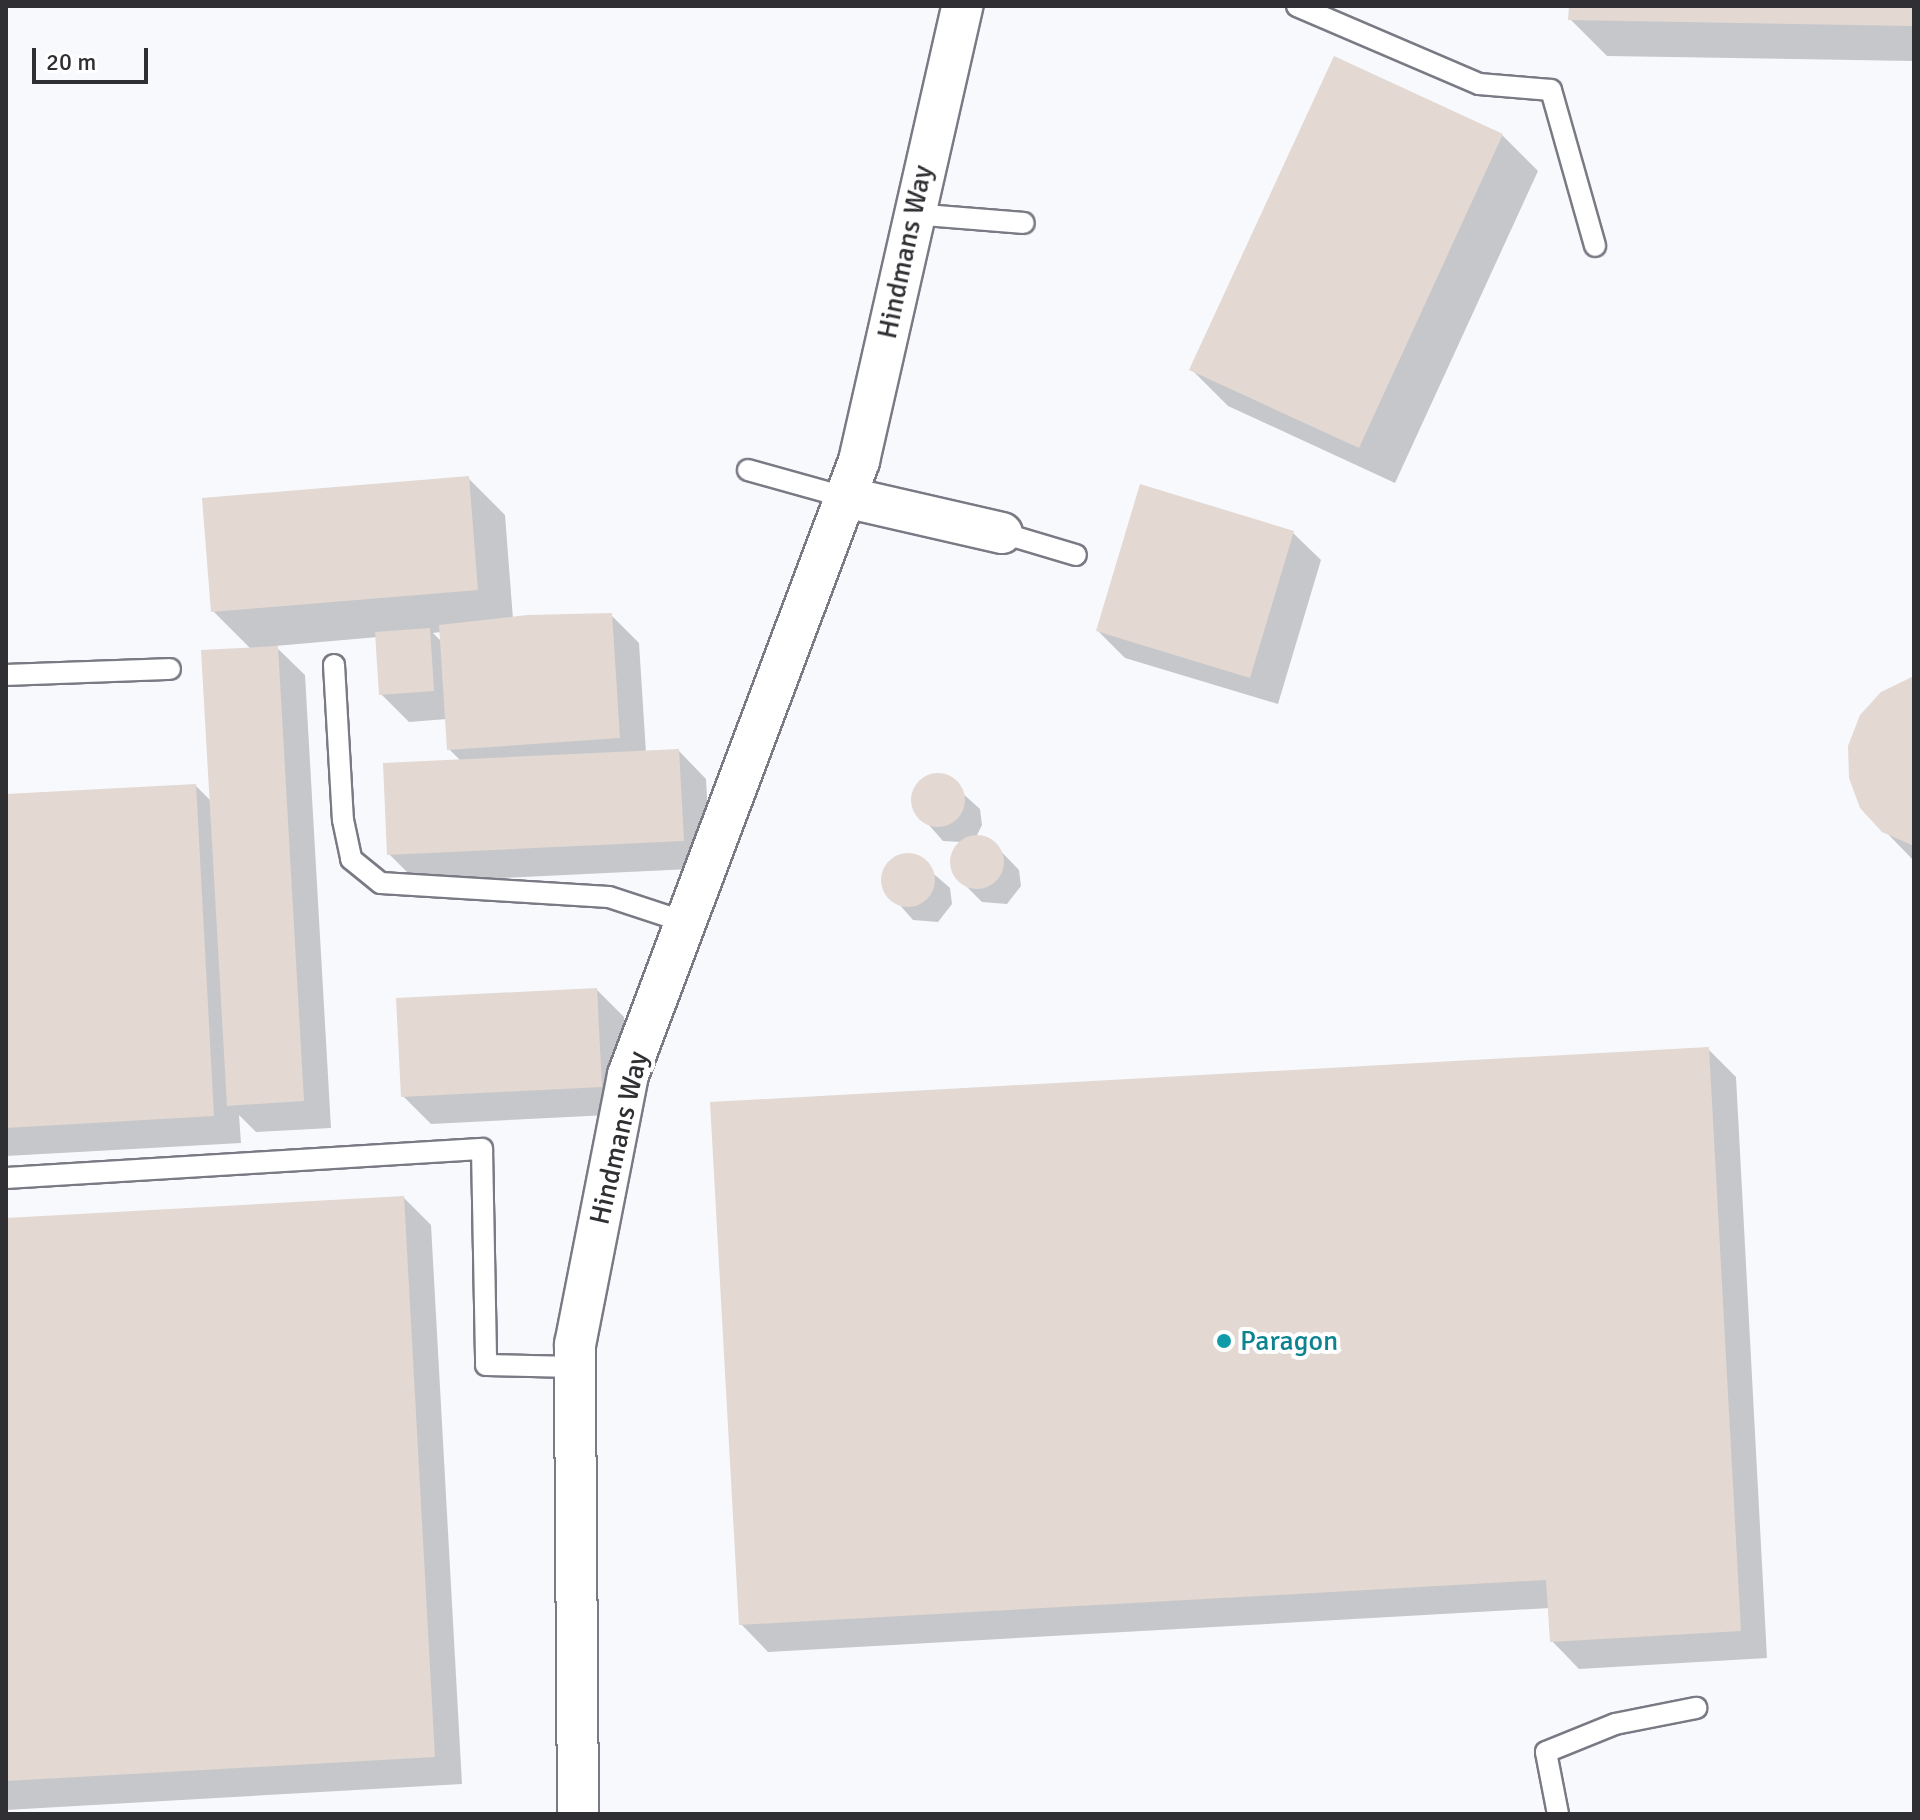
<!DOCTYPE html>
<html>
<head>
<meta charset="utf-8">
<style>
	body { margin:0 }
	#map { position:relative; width:1920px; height:1820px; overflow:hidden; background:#f8f9fd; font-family:Signika,sans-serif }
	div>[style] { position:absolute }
	.shadow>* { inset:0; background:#0003 }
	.building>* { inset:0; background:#e3d8d2 }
	.round { border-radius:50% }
	.roads { filter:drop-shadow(2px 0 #797a84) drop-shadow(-2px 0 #797a84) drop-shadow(0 2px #797a84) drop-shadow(0 -2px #797a84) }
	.service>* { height:20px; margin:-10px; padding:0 10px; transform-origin:10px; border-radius:10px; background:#fff }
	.minor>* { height:40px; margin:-20px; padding:0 20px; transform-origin:20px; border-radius:20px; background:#fff }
	.dots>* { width:22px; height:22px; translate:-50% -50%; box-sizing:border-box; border:4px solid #fff; border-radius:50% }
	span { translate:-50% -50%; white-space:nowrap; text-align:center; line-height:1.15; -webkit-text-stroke:8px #fff; paint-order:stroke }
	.street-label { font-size:28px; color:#303034 }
	.culture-label { font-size:28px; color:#0d838f }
	.left { translate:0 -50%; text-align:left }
	.frame { position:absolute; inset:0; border:8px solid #303034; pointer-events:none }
	.scale { position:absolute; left:32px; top:48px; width:116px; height:36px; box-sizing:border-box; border:4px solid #303034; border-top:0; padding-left:10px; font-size:24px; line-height:28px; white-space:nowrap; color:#303034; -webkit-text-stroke:6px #fff; paint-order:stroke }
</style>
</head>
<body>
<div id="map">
	<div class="shadow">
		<div style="clip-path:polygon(1571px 6px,1914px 6px,1914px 61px,1607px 56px,1571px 20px)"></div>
		<div style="clip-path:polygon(1502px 135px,1538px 171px,1395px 483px,1228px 406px,1192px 370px)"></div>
		<div style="clip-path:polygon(evenodd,469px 479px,505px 515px,513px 619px,611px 615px,639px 643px,646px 753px,679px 751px,706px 779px,711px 868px,417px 882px,389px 854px,461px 761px,449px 749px,447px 719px,409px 722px,381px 694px,378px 637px,275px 646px,305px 675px,331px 1128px,256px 1132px,239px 1115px,241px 1143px,6px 1156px,6px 797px,196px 786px,212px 802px,251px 649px,213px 611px,469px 479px,441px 632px,442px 642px,433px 633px,441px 632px)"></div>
		<div style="clip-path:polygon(1293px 533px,1321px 560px,1278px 704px,1125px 658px,1098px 631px)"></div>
		<div style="clip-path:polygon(1914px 678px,1914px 861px,1884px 830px)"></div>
		<div style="clip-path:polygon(942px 775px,980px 809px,982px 825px,976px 837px,989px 839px,1019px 870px,1021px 886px,1007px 904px,982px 902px,963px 883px,953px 869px,954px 852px,962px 842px,943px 841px,914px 808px,915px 790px,927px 778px)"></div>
		<div style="clip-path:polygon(912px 855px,950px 888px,952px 904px,938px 922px,913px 920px,884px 887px,885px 870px,897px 857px)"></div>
		<div style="clip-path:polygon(597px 990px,624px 1017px,629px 1114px,431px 1124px,403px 1096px)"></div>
		<div style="clip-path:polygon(1708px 1049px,1736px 1077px,1767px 1658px,1579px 1669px,1552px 1641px,1550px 1608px,768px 1652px,741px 1624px)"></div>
		<div style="clip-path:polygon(404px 1198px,431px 1225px,462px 1784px,6px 1810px,6px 1220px)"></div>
	</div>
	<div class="building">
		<div style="clip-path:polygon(1569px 6px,1914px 6px,1914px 26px,1568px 20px)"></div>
		<div style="clip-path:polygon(1334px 56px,1503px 134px,1359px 448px,1189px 370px)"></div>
		<div style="clip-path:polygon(469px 476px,478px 590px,211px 612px,202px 498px)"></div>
		<div style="clip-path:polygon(1140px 484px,1294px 531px,1250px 678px,1096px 631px)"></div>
		<div style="clip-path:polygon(612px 613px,620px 738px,447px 750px,439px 625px,527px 615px)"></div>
		<div style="clip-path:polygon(430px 628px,434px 691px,379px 695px,375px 632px)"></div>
		<div style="clip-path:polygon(278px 646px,304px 1101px,227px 1106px,201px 650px)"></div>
		<div style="clip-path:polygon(1914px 676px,1914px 846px,1882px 832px,1860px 808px,1849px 778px,1848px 746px,1860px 715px,1881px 692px)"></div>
		<div style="clip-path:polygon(679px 749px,684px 841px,387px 855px,383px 763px)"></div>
		<div class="round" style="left:911px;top:773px;width:54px;height:54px"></div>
		<div style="clip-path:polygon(196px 784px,214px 1116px,6px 1128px,6px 794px)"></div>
		<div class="round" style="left:950px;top:835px;width:54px;height:54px"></div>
		<div class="round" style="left:881px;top:853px;width:54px;height:54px"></div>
		<div style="clip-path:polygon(597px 988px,602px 1087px,401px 1097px,396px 998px)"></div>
		<div style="clip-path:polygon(1709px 1047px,1741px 1631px,1550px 1642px,1546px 1580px,739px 1625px,710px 1102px)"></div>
		<div style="clip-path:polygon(404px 1196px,435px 1757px,6px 1781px,6px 1218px)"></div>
	</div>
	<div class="roads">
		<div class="service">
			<div style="left:1297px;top:6px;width:198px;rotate:23.2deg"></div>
			<div style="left:1479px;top:84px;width:72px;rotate:4.8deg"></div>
			<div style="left:1551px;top:90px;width:162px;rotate:74.2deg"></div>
			<div style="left:913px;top:214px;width:111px;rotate:4.6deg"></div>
			<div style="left:748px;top:470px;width:101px;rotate:15.6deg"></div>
			<div style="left:1002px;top:533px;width:77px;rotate:16.6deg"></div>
			<div style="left:334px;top:665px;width:155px;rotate:86.7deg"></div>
			<div style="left:343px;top:820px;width:40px;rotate:78deg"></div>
			<div style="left:351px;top:859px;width:38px;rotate:39deg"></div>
			<div style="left:381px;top:883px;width:228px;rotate:3.5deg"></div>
			<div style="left:609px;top:897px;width:80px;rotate:18.2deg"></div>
			<div style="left:6px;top:675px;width:164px;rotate:-2.1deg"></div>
			<div style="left:6px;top:1178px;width:477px;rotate:-3.5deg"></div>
			<div style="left:482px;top:1149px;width:216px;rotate:88.9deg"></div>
			<div style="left:486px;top:1365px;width:89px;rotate:1.3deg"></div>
			<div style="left:1558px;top:1814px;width:63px;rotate:-101deg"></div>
			<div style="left:1546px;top:1752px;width:74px;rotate:-22.1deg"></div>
			<div style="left:1615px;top:1724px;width:83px;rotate:-11.2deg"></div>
		</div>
		<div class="minor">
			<div style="left:845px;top:497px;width:161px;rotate:12.9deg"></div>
			<div style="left:578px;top:1814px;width:469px;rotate:-90.4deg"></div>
			<div style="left:575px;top:1345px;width:275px;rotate:-78.9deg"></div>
			<div style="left:628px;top:1075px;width:656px;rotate:-69.38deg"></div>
			<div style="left:859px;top:461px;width:467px;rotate:-77.2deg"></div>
		</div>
	</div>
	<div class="dots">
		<div style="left:1224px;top:1341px;background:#0f9aa8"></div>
	</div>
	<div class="street-label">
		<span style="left:905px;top:252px;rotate:-78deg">Hindmans Way</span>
		<span style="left:619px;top:1138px;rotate:-77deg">Hindmans Way</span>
	</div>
	<div class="culture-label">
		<span class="left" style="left:1240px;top:1341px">Paragon</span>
	</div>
	<div class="frame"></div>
	<div class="scale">20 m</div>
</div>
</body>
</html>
